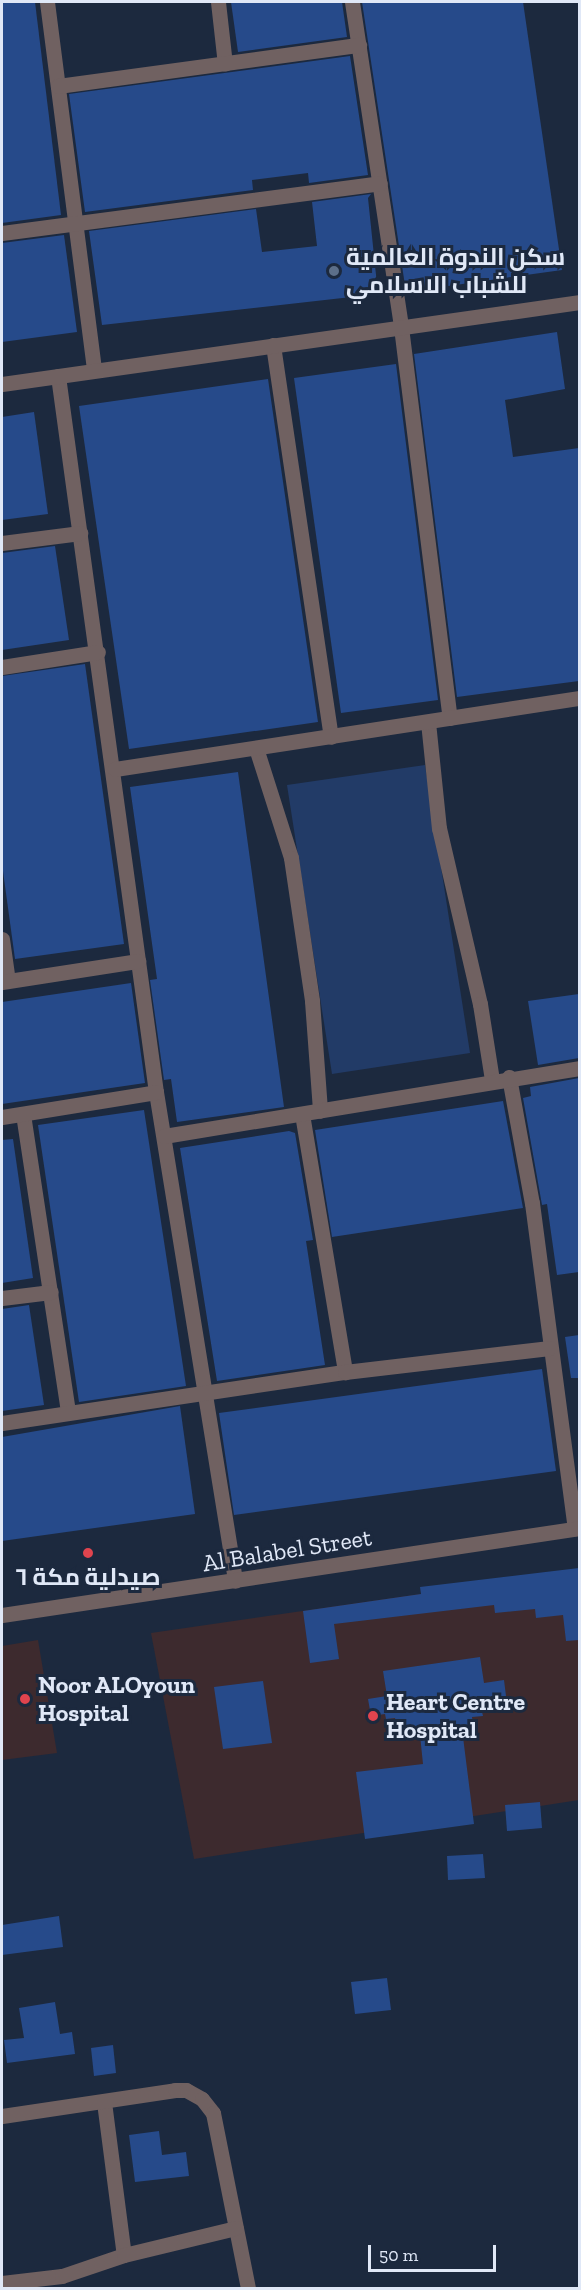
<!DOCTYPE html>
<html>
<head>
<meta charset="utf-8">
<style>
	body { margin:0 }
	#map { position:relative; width:581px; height:2290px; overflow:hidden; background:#1c293e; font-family:"Zilla Slab",Cairo,serif }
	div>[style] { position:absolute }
	.medical>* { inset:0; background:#3d2a2e }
	.green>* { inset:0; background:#223b67 }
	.building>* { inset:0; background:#264a8a }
	.minor>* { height:15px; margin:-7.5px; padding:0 7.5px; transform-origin:7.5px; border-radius:7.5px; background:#706161 }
	.dots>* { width:16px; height:16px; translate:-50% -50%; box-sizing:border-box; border:3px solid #1c293e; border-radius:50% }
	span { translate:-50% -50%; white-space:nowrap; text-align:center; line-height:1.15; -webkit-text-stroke:6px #1c293e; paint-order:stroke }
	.poi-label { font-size:24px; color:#e0e8f7; font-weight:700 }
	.left { translate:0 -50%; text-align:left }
	.street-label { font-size:24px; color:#e0e8f7 }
	.frame { position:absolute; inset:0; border:3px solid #e0e8f7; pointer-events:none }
	.scale { position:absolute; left:368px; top:2245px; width:128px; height:27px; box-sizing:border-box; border:3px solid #e0e8f7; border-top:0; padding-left:8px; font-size:18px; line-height:21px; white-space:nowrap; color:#e0e8f7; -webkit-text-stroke:4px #1c293e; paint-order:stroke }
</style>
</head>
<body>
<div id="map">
	<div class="medical">
		<div style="clip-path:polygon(579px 1571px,579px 1800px,194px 1859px,151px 1633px)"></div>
		<div style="clip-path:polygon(38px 1640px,57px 1753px,2px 1760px,2px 1646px)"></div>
	</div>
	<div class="green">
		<div style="clip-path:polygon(425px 765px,470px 1053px,332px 1074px,287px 785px)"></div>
	</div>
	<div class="building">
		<div style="clip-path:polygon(2px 2px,35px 2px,61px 215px,2px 223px)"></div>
		<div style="clip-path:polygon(231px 2px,342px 2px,347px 37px,238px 52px)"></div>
		<div style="clip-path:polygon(362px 2px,523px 2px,562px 270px,406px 292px)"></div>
		<div style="clip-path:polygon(350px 56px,368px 175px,309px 183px,308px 173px,252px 180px,253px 190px,85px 212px,69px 94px)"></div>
		<div style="clip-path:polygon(371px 194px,368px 198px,378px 294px,102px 325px,89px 231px,256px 209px,262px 252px,317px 246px,312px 202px)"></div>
		<div style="clip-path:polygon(64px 235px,77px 332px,2px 342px,2px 243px)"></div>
		<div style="clip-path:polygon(557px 332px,565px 389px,505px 400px,513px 457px,579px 448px,579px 681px,457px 697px,414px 354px)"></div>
		<div style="clip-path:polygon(396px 364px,438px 700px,341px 713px,294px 378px)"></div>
		<div style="clip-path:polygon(268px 379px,318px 722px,129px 749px,79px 406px)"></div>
		<div style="clip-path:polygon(34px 412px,48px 514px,2px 520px,2px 417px)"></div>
		<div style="clip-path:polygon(55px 546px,69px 640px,2px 650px,2px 553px)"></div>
		<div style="clip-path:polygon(85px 664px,124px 944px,15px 959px,2px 864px,2px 676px)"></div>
		<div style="clip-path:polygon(238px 772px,284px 1107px,177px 1122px,171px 1079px,164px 1080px,150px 980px,157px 979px,130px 787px)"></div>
		<div style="clip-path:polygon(131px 983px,145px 1083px,2px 1104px,2px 1002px)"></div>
		<div style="clip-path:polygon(579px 994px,579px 1058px,538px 1065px,528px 1001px)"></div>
		<div style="clip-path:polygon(579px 1078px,579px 1272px,557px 1275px,547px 1204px,542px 1205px,523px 1098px,531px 1096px,530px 1087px)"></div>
		<div style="clip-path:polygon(503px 1101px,523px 1208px,332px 1237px,315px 1130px)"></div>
		<div style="clip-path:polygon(144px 1110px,186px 1386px,79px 1402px,38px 1125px)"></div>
		<div style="clip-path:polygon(289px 1131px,295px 1133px,313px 1240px,306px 1241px,325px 1365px,217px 1381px,180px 1148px)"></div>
		<div style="clip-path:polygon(13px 1139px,33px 1278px,2px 1283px,2px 1140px)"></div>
		<div style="clip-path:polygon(29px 1305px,44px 1405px,2px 1411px,2px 1309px)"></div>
		<div style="clip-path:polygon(579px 1335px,579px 1378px,571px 1378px,565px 1337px)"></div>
		<div style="clip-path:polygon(542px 1369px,556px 1471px,234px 1515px,219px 1413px)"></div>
		<div style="clip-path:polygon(180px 1406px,195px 1514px,2px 1541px,2px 1437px)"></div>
		<div style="clip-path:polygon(579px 1568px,579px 1640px,566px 1641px,563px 1615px,536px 1618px,535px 1609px,495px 1613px,494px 1605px,334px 1624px,339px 1659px,310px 1663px,303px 1611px,421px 1594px,420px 1587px)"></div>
		<div style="clip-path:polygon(480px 1657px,484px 1683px,504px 1680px,506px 1696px,492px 1698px,493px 1705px,481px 1707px,483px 1716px,472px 1717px,475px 1736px,463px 1737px,474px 1824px,365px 1839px,356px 1772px,423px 1764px,420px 1735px,408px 1737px,406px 1727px,397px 1728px,395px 1718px,386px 1719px,385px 1714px,371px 1716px,368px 1699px,387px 1696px,383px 1671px)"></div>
		<div style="clip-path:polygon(263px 1681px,272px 1743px,223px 1749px,214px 1687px)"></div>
		<div style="clip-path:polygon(540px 1802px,542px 1828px,507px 1831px,505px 1805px)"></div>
		<div style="clip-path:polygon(483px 1854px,485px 1878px,448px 1880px,447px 1856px)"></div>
		<div style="clip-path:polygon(59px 1916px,63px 1947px,2px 1955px,2px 1925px)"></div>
		<div style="clip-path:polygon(387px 1978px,391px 2010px,355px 2014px,351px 1982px)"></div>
		<div style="clip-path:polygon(55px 2002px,60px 2034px,72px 2032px,75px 2054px,7px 2063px,4px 2040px,24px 2038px,19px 2008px)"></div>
		<div style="clip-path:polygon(113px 2045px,116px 2073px,94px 2076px,91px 2048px)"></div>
		<div style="clip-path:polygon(159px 2131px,162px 2155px,186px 2152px,189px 2176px,135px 2182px,129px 2135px)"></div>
	</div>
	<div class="minor">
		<div style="left:47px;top:2px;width:371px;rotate:82.7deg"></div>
		<div style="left:218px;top:2px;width:62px;rotate:83.6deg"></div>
		<div style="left:352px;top:2px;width:329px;rotate:81.4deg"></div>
		<div style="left:401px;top:327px;width:394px;rotate:82.9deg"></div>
		<div style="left:58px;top:86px;width:304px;rotate:-7.8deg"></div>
		<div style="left:2px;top:233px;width:381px;rotate:-7.5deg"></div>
		<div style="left:273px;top:345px;width:396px;rotate:81.6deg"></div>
		<div style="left:58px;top:376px;width:723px;rotate:82.21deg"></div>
		<div style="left:156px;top:1092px;width:495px;rotate:80.8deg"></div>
		<div style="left:2px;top:384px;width:584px;rotate:-8.07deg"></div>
		<div style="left:2px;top:543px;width:79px;rotate:-7.3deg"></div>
		<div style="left:2px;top:667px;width:97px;rotate:-8.9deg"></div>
		<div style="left:428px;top:722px;width:107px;rotate:84.1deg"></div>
		<div style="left:439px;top:828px;width:181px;rotate:76.9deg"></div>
		<div style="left:480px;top:1004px;width:77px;rotate:81deg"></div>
		<div style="left:256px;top:748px;width:115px;rotate:72.3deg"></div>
		<div style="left:291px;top:858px;width:145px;rotate:81.6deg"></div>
		<div style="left:312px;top:1001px;width:110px;rotate:85.8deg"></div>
		<div style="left:115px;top:769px;width:470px;rotate:-8.7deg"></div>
		<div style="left:2px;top:939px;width:42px;rotate:81.9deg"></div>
		<div style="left:2px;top:982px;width:138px;rotate:-8.8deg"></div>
		<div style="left:509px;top:1077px;width:128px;rotate:79.7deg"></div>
		<div style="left:532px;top:1203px;width:328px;rotate:82.5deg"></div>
		<div style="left:23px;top:1114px;width:301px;rotate:81.4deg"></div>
		<div style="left:302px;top:1114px;width:262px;rotate:80.5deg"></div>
		<div style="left:2px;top:1117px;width:156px;rotate:-9.2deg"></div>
		<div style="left:164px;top:1136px;width:422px;rotate:-9.3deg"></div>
		<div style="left:2px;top:1298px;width:49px;rotate:-7deg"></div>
		<div style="left:2px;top:1423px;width:347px;rotate:-8.5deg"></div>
		<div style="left:345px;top:1372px;width:206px;rotate:-6.7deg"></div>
		<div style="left:2px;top:1615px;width:585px;rotate:-8.56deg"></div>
		<div style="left:104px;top:2102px;width:154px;rotate:82.6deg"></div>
		<div style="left:2px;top:2116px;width:175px;rotate:-8.5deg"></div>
		<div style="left:175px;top:2090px;width:11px"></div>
		<div style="left:186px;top:2090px;width:18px;rotate:29deg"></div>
		<div style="left:202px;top:2099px;width:18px;rotate:52deg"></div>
		<div style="left:213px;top:2113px;width:178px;rotate:78.7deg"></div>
		<div style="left:2px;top:2283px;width:60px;rotate:-6.7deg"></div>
		<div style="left:62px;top:2276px;width:65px;rotate:-18.7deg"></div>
		<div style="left:124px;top:2255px;width:115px;rotate:-13.6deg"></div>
	</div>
	<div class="dots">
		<div style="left:334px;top:271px;background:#5c6f8a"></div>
		<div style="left:88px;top:1553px;background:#e0444e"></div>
		<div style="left:25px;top:1699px;background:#e0444e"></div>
		<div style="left:373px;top:1716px;background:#e0444e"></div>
	</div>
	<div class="poi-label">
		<span class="left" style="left:346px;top:271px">سكن الندوة العالمية<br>للشباب الاسلامي</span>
		<span style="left:88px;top:1577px">صيدلية مكة ٦</span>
		<span class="left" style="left:38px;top:1699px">Noor ALOyoun<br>Hospital</span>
		<span class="left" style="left:386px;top:1716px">Heart Centre<br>Hospital</span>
	</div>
	<div class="street-label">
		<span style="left:287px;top:1550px;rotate:-9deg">Al Balabel Street</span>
	</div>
	<div class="frame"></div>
	<div class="scale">50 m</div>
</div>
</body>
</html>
